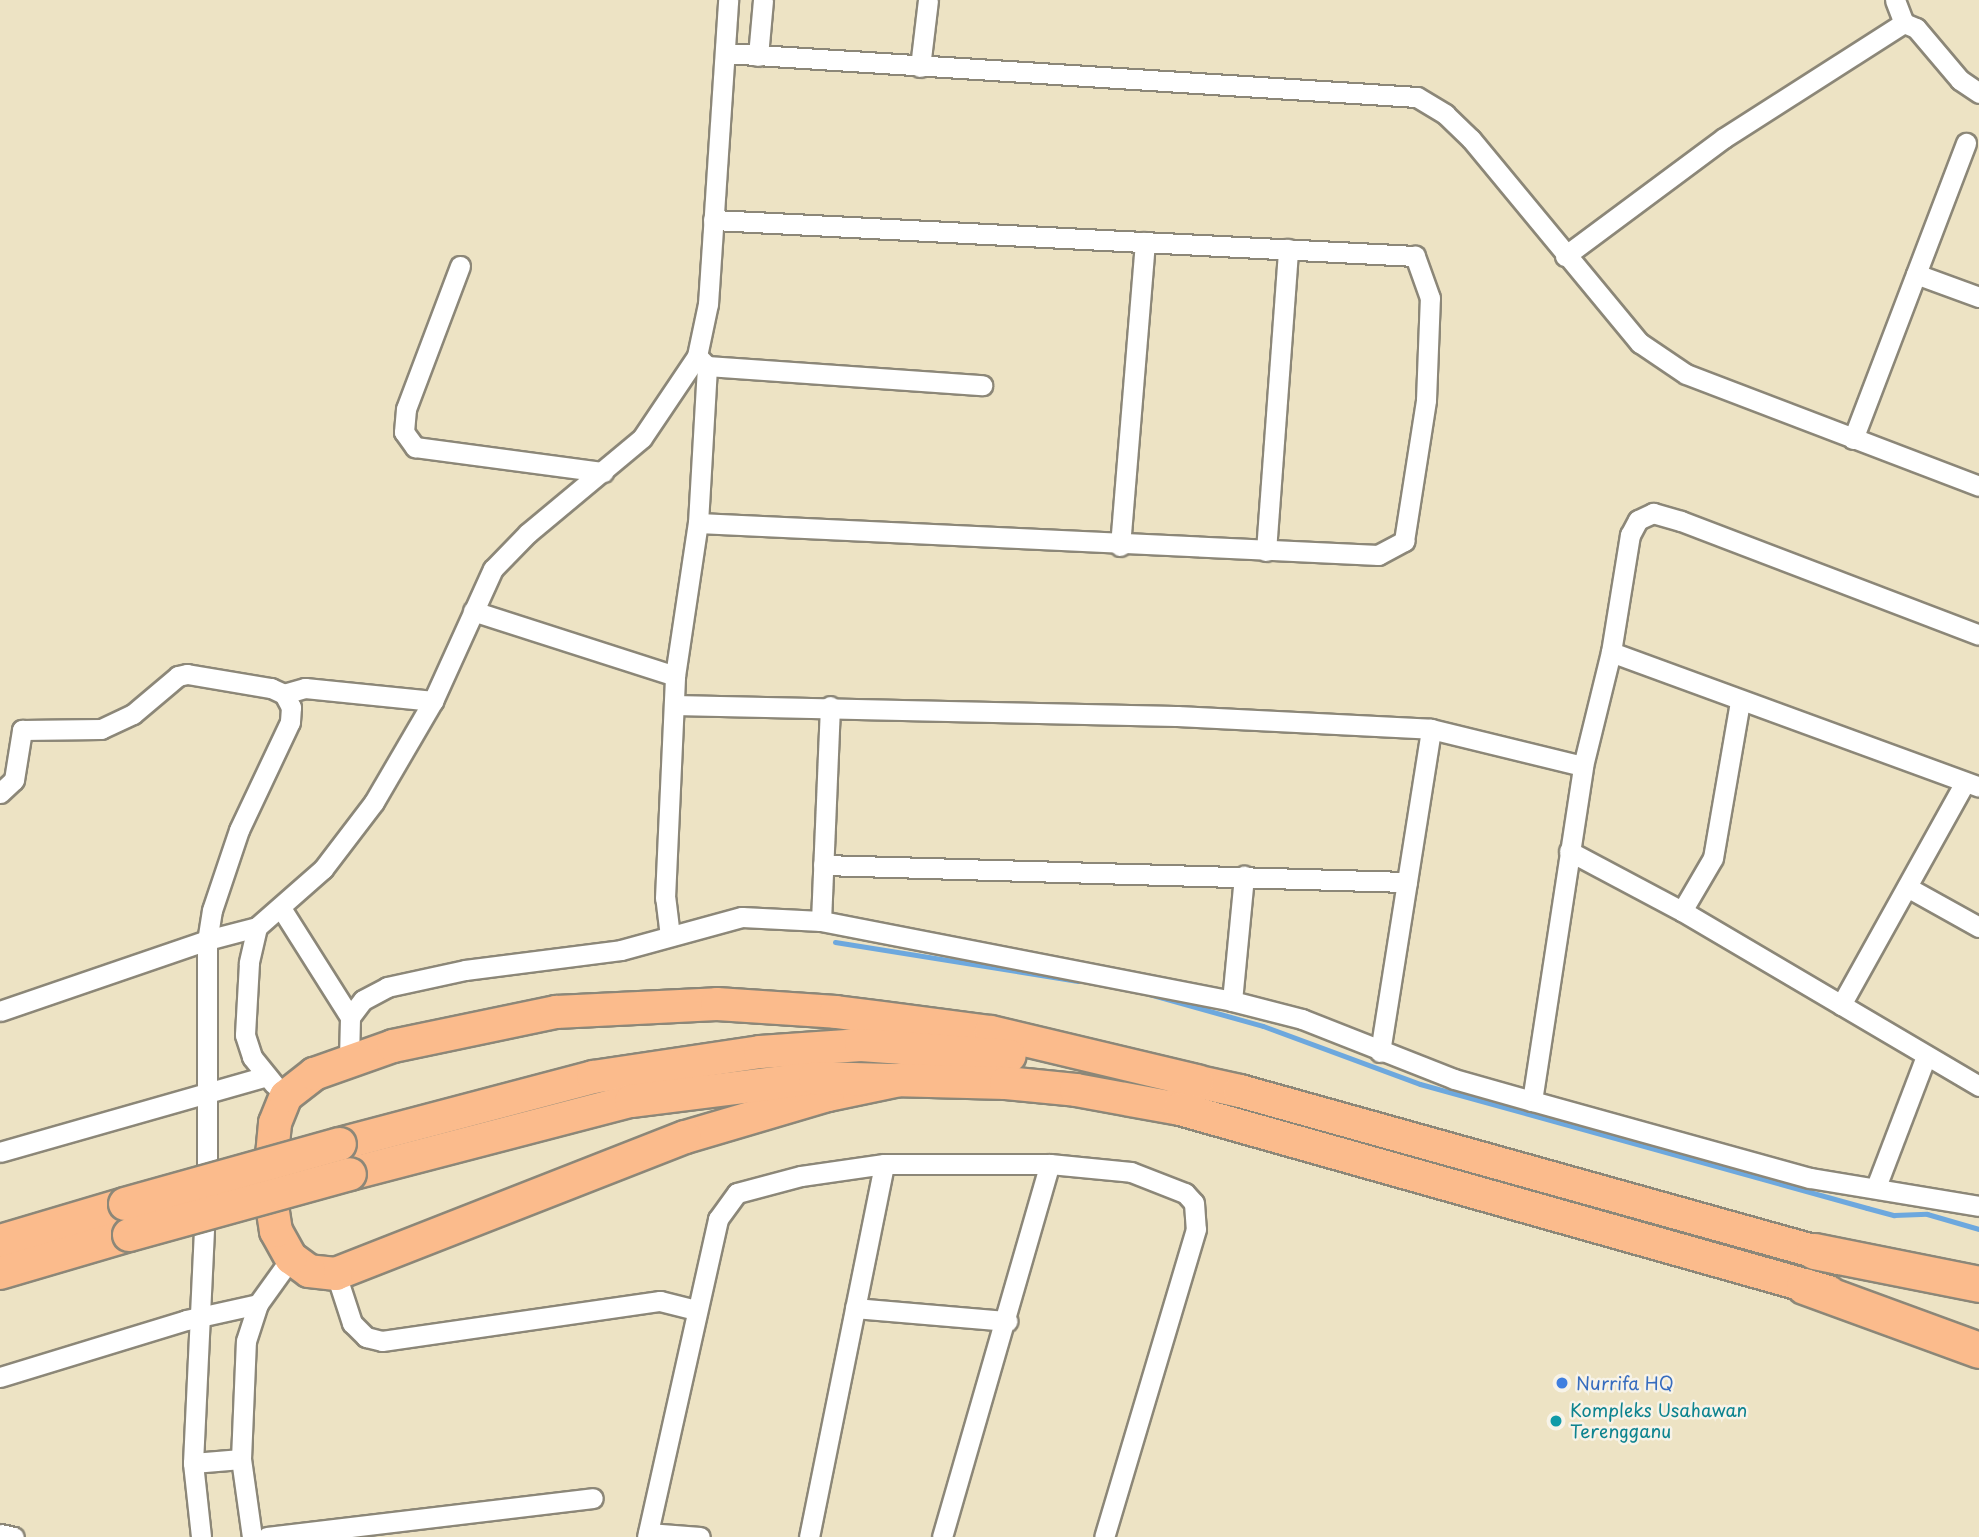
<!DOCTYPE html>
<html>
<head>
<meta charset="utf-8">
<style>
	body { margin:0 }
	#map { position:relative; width:1979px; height:1537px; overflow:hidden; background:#ede3c4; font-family:"Playpen Sans",sans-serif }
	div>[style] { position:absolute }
	.stream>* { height:5px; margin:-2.5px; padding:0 2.5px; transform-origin:2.5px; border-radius:2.5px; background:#6da8de }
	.roads { filter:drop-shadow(2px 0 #8c8778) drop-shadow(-2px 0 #8c8778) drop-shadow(0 2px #8c8778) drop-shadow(0 -2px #8c8778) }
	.street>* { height:19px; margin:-9.5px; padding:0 9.5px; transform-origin:9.5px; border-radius:9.5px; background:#fff }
	.primary>* { height:32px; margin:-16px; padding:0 16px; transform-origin:16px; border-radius:16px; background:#fbbb8c }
	.highway>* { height:35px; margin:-17.5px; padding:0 17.5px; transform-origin:17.5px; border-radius:17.5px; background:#fbbb8c }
	.bridges { filter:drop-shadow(2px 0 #8c8778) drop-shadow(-2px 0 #8c8778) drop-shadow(0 2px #8c8778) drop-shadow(0 -2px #8c8778) }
	.primary-bridge>* { height:32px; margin:-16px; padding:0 16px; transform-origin:16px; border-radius:16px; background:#fbbb8c }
	.dots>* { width:19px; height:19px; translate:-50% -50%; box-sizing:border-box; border:4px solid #f7f3e8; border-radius:50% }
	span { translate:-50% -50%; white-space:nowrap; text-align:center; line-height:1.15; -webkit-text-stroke:5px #f7f3e8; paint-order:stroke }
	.shop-label { font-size:18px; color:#366cbe }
	.left { translate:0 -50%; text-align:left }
	.culture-label { font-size:18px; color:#0d838f }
</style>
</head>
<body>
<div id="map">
	<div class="stream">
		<div style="left:835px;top:942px;width:246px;rotate:9.1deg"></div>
		<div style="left:1149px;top:994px;width:118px;rotate:15.7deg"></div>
		<div style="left:1263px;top:1026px;width:167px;rotate:20.3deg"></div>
		<div style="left:1420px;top:1084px;width:464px;rotate:15.5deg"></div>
		<div style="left:1867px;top:1208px;width:28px;rotate:15deg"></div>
		<div style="left:1894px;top:1215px;width:33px;rotate:-2deg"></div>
		<div style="left:1927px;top:1214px;width:54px;rotate:16.1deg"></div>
	</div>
	<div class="roads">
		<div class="street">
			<div style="left:1895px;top:0;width:25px;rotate:69deg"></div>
			<div style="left:1904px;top:23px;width:13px;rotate:23deg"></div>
			<div style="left:1916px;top:28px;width:68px;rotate:49.8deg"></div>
			<div style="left:1960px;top:80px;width:23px;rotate:34deg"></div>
			<div style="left:725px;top:53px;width:693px;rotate:3.64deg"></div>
			<div style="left:1417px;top:97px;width:33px;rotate:31deg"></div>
			<div style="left:1445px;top:114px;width:36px;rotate:44deg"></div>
			<div style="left:1471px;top:139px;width:265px;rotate:50.4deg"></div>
			<div style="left:1640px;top:343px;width:55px;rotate:34deg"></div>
			<div style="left:1686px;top:374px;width:314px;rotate:20.9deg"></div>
			<div style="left:758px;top:56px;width:56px;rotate:-84.9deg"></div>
			<div style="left:920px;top:67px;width:67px;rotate:-83.2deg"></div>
			<div style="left:1565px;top:256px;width:198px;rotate:-36.6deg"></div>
			<div style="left:1724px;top:138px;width:214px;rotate:-32.6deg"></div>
			<div style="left:460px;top:266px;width:153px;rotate:110.7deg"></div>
			<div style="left:406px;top:409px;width:23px;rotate:95deg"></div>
			<div style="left:404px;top:432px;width:19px;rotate:54deg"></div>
			<div style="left:415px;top:447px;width:190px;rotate:7.6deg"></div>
			<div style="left:1916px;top:274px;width:67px;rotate:20.1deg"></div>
			<div style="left:698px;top:357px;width:13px;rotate:45deg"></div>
			<div style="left:707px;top:366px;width:276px;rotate:4deg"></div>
			<div style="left:1853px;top:439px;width:317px;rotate:-69.1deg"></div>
			<div style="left:698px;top:523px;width:681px;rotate:2.69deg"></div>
			<div style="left:1378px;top:555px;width:30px;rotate:-28deg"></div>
			<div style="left:1404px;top:541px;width:143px;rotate:-81.1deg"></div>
			<div style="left:1426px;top:400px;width:102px;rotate:-87.8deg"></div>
			<div style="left:1430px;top:298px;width:45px;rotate:-109.7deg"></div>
			<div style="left:1415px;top:256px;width:703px;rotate:-177.06deg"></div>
			<div style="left:1120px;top:546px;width:305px;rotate:-85.3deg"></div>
			<div style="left:1266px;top:551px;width:303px;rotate:-85.8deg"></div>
			<div style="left:473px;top:611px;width:212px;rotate:17.8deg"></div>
			<div style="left:1611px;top:652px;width:392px;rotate:20.1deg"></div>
			<div style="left:284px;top:694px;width:22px;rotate:-16deg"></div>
			<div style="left:305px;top:688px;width:129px;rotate:5.8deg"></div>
			<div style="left:674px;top:705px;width:503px;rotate:1.25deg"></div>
			<div style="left:1177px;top:716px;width:254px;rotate:2.9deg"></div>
			<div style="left:1431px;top:729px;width:156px;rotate:13.7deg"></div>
			<div style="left:0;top:793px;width:19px;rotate:-43deg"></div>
			<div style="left:14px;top:780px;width:51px;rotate:-80.9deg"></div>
			<div style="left:22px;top:730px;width:79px;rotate:-0.7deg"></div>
			<div style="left:101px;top:729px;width:35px;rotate:-25deg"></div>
			<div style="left:133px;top:714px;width:59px;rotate:-40.2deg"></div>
			<div style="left:178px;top:676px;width:9px;rotate:-13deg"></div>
			<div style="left:187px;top:674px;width:85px;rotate:9.5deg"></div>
			<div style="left:271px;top:688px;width:14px;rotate:25deg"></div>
			<div style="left:284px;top:694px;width:15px;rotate:62deg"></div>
			<div style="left:291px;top:707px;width:15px;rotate:94deg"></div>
			<div style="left:290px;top:722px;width:119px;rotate:115.3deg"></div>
			<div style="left:239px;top:830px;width:84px;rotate:108.6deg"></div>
			<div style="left:212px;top:910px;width:30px;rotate:99deg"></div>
			<div style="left:207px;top:940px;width:52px;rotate:-14.6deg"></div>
			<div style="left:257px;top:927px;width:88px;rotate:-41.3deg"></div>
			<div style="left:323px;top:869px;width:84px;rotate:-52.7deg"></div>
			<div style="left:374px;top:802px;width:117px;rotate:-59.7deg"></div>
			<div style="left:433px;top:701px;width:145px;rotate:-65.6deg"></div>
			<div style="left:493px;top:569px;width:50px;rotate:-45.8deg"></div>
			<div style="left:528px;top:533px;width:148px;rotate:-39.8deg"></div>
			<div style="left:642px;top:438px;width:99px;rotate:-56.1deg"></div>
			<div style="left:697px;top:356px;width:53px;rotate:-78.1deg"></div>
			<div style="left:708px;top:304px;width:305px;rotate:-86.2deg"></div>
			<div style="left:1569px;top:851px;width:128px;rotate:28deg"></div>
			<div style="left:1682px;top:911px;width:345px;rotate:30.5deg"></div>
			<div style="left:823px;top:865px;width:584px;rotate:1.67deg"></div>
			<div style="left:1907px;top:887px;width:82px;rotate:29.1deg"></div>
			<div style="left:281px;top:908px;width:129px;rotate:57.7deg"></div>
			<div style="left:1682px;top:911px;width:61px;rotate:-59.7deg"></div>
			<div style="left:1713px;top:858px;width:159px;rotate:-80.2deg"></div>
			<div style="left:821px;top:921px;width:215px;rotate:-87.6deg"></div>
			<div style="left:257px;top:927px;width:37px;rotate:103deg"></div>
			<div style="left:249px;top:963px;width:72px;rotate:93.2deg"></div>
			<div style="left:245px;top:1035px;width:23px;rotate:72deg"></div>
			<div style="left:252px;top:1057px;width:35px;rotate:51deg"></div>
			<div style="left:670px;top:936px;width:38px;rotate:-97deg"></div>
			<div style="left:665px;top:898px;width:222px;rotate:-87.4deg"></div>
			<div style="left:675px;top:676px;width:155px;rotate:-81.5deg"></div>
			<div style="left:698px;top:523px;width:157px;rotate:-86.7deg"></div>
			<div style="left:1232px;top:1001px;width:126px;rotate:-84.5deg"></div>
			<div style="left:1841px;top:1005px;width:255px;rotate:-60.9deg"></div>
			<div style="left:0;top:1011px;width:219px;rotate:-18.9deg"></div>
			<div style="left:207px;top:940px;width:226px;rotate:90deg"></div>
			<div style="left:207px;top:1166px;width:297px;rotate:92.7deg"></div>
			<div style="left:193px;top:1463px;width:74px;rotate:83.8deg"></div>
			<div style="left:1380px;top:1052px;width:327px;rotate:-81deg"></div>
			<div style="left:349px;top:1059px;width:42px;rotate:-88.6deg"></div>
			<div style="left:350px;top:1017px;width:21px;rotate:-53deg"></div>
			<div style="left:363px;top:1000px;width:27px;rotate:-28deg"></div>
			<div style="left:387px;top:987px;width:80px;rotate:-12.3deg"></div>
			<div style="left:465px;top:970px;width:157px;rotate:-7.3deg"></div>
			<div style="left:621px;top:950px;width:125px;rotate:-15.3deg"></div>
			<div style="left:742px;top:917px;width:79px;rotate:2.9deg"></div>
			<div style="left:821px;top:921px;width:419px;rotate:11deg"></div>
			<div style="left:1232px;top:1001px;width:72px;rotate:14.4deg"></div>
			<div style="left:1302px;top:1019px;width:163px;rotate:21.5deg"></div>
			<div style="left:1454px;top:1079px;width:81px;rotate:15.8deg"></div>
			<div style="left:1532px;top:1101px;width:288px;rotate:15.5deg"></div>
			<div style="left:1810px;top:1178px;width:171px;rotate:9.4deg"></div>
			<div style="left:1532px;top:1101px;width:339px;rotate:-81.3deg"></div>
			<div style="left:1583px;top:766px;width:117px;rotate:-76.2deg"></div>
			<div style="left:1611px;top:652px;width:119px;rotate:-80.8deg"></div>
			<div style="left:1630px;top:535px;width:17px;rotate:-62deg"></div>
			<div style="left:1638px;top:520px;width:17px;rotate:-25deg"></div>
			<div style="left:1653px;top:513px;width:29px;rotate:16deg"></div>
			<div style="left:1681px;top:521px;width:319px;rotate:20.9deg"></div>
			<div style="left:0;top:1152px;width:277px;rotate:-15.9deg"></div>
			<div style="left:1876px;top:1187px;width:140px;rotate:-69.1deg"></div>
			<div style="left:336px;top:1274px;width:52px;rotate:71.9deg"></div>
			<div style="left:352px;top:1323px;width:20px;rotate:45deg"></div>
			<div style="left:366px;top:1337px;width:16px;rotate:14deg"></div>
			<div style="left:382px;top:1341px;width:281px;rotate:-8.2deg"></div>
			<div style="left:660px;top:1301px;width:38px;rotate:14deg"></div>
			<div style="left:855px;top:1308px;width:153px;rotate:4.9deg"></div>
			<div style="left:0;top:1377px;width:195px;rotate:-17deg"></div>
			<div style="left:186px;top:1320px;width:74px;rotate:-12.5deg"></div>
			<div style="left:193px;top:1463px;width:48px;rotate:-4.8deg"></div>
			<div style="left:648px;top:1533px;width:52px;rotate:4.4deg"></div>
			<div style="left:0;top:1534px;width:14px;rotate:12deg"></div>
			<div style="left:252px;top:1537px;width:79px;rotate:-98deg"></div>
			<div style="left:241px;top:1459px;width:118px;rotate:-87.6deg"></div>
			<div style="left:246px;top:1341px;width:39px;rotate:-72deg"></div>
			<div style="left:258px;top:1304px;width:57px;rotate:-54.3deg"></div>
			<div style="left:267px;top:1537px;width:328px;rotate:-6.8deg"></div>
			<div style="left:647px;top:1537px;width:326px;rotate:-77.4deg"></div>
			<div style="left:718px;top:1219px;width:32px;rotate:-54deg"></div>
			<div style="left:737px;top:1193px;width:66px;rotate:-14.9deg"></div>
			<div style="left:801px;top:1176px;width:84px;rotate:-8.2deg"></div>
			<div style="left:884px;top:1164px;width:166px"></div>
			<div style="left:1050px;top:1164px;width:81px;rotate:5.6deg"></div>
			<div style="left:1131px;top:1172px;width:58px;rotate:21.3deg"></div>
			<div style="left:1185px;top:1193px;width:13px;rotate:48deg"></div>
			<div style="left:1194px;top:1203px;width:26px;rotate:86deg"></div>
			<div style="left:1196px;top:1229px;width:321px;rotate:106.6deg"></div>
			<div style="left:809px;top:1537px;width:380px;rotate:-78.6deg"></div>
			<div style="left:942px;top:1537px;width:388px;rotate:-73.9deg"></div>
		</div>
		<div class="primary">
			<div style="left:1176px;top:1077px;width:66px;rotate:12.3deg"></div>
			<div style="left:1240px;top:1091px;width:621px;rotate:15.6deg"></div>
			<div style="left:909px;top:1078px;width:83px;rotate:168.1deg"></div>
			<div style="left:828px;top:1095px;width:149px;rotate:163.6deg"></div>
			<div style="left:685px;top:1137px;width:375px;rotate:158.6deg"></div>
			<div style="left:336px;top:1274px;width:27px;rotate:-174deg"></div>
			<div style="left:309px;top:1271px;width:22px;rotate:-144deg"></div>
			<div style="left:291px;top:1258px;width:31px;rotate:-119deg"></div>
			<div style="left:276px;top:1231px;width:45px;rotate:-99deg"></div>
			<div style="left:269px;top:1187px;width:64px;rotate:-84.6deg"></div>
			<div style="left:275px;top:1123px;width:29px;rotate:-68deg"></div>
			<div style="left:286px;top:1096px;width:36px;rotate:-38deg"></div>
			<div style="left:314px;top:1074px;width:84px;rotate:-19.5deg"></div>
			<div style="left:393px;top:1046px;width:167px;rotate:-11.8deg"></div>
			<div style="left:556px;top:1012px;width:161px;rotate:-2.8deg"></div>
			<div style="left:717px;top:1004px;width:119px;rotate:3.8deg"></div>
			<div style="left:836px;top:1012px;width:156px;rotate:7.4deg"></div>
			<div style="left:991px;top:1032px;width:212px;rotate:13.4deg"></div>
			<div style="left:340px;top:1144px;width:262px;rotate:-14.8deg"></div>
			<div style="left:593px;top:1077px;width:169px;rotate:-8.5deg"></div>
			<div style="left:760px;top:1052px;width:101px;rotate:-4deg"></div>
			<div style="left:861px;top:1045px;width:149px;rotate:4.2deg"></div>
			<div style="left:350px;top:1174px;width:290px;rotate:-14.6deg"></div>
			<div style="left:631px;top:1101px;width:185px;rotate:-7.1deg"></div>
			<div style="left:815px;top:1078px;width:191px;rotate:1.5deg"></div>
			<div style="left:1006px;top:1083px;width:70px;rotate:5.7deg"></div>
			<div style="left:1076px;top:1090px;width:106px;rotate:10.4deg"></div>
			<div style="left:1180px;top:1109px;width:674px;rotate:15.75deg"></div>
			<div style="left:0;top:1241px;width:130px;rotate:-16.5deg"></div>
			<div style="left:0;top:1273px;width:134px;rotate:-16.4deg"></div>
		</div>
		<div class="highway">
			<div style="left:1814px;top:1251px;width:168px;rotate:11.3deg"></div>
			<div style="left:1804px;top:1286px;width:186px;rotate:20.1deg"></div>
		</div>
	</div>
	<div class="bridges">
		<div class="primary-bridge">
			<div style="left:125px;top:1204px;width:223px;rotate:-15.6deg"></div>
			<div style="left:129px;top:1235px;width:229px;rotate:-15.4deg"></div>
		</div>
	</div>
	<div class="dots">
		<div style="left:1562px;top:1383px;background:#3f7fe0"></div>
		<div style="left:1556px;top:1421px;background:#0f9aa8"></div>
	</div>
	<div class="shop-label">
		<span class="left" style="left:1576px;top:1383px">Nurrifa HQ</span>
	</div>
	<div class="culture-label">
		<span class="left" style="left:1570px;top:1421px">Kompleks Usahawan<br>Terengganu</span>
	</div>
</div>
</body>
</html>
